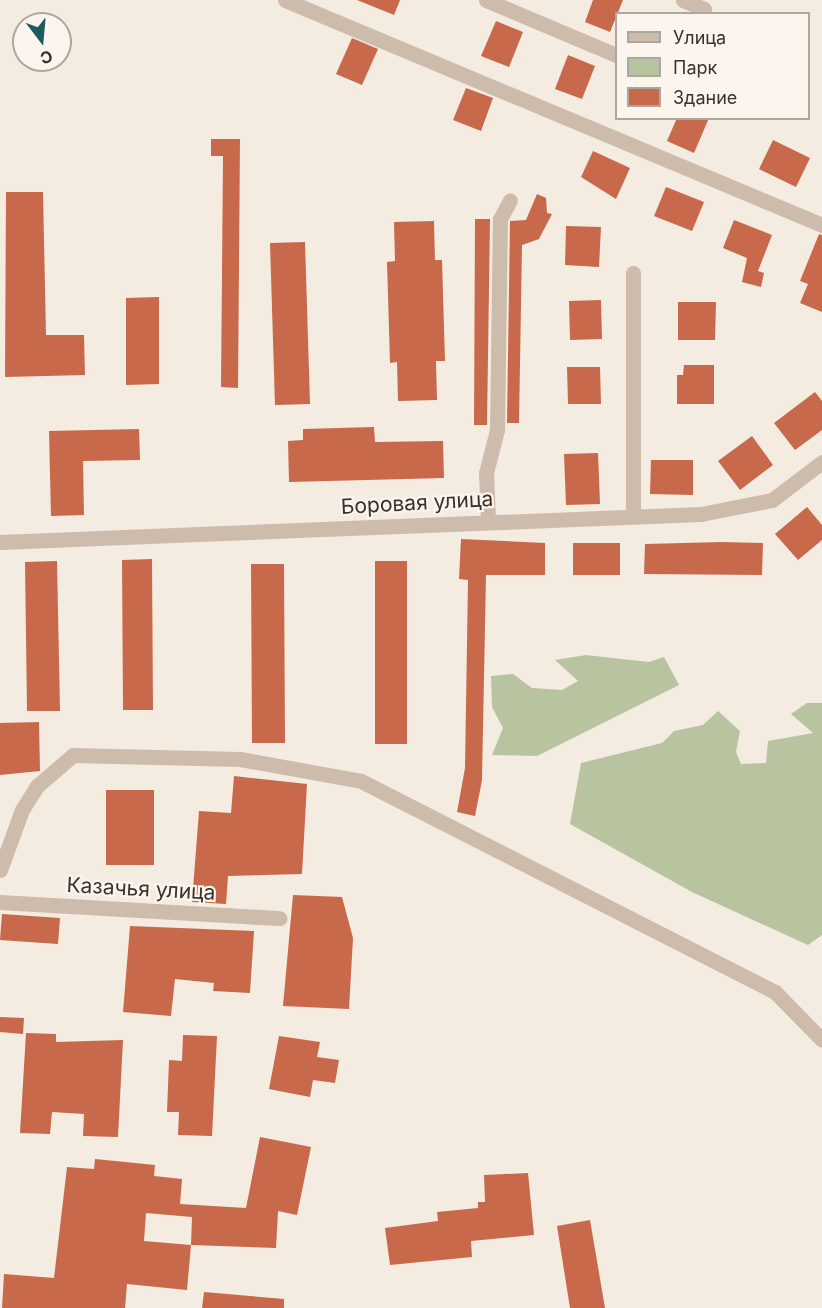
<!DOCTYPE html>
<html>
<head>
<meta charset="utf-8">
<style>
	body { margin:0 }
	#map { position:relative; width:822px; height:1308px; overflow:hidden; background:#f4ebe1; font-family:Inter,sans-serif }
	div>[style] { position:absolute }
	.green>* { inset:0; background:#b8c4a0 }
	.building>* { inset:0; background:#c8694b }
	.street>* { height:15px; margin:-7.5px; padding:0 7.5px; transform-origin:7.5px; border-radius:7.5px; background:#cdbbac }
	span { translate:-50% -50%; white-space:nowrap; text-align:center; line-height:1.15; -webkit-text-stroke:4.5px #fbf5ee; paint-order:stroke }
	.street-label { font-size:21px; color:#3b302b }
	.legend { position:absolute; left:615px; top:12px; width:195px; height:108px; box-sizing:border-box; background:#fbf5ee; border:2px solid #aea6a0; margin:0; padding:8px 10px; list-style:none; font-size:18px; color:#3b302b }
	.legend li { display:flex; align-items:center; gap:12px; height:30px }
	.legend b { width:30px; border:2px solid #aea6a0 }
	.north { position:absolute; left:12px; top:12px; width:60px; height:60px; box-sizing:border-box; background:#fbf5ee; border:2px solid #aea6a0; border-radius:50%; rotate:164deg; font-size:16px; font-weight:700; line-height:24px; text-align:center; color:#3b302b }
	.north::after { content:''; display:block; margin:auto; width:21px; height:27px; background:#1f5a5e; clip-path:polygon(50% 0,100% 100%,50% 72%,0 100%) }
</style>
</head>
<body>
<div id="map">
	<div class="green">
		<div style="clip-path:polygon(586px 655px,649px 662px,664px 657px,679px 685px,537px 756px,492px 755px,503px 728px,492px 707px,491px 676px,513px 674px,532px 688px,562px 690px,578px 681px,555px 660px)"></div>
		<div style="clip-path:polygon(807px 703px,822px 703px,822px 935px,808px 945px,692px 892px,570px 824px,581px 763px,662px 743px,674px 731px,703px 725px,718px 711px,740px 731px,736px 752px,741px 764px,766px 763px,768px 741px,813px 733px,791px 714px)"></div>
	</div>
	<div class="building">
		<div style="clip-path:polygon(357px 0,400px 0,394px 15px)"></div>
		<div style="clip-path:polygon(593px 0,623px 0,610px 32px,585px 22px)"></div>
		<div style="clip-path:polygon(496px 21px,523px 32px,509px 67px,481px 56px)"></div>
		<div style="clip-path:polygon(352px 38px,378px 49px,362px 85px,336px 74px)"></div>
		<div style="clip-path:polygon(568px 55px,595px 66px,582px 99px,555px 89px)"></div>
		<div style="clip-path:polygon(466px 88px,493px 98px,481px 131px,453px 120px)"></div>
		<div style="clip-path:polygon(677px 118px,709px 118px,694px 153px,667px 141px)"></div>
		<div style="clip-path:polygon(211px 139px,240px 139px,238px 388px,221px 387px,223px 156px,211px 156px)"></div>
		<div style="clip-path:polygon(773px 140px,810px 158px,796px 187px,759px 169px)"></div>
		<div style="clip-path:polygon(593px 151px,630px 168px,616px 199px,581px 177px)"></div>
		<div style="clip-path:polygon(666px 187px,704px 202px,692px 231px,654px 216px)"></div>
		<div style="clip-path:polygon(6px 192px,43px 192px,46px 335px,84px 335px,85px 375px,5px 377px)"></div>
		<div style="clip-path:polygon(537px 194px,546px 198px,547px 213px,552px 214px,539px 239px,522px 245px,519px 423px,507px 423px,510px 221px,526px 220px)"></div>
		<div style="clip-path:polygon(475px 219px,490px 219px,487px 425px,474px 425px)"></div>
		<div style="clip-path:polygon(734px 220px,772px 235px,758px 271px,764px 273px,761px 287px,742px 282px,747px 258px,723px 248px)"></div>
		<div style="clip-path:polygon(434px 221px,435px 260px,442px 260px,445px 361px,436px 361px,437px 400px,398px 401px,397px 362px,390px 363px,387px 262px,395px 261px,394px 222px)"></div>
		<div style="clip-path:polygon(566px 226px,601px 227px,599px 267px,565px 265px)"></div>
		<div style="clip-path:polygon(819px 234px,822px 235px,822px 312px,800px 303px,808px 284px,800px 281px)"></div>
		<div style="clip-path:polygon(305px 242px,310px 404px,275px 405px,270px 243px)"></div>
		<div style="clip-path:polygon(159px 297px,159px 384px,126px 385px,126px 298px)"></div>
		<div style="clip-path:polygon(601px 300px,602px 339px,570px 340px,569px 301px)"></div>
		<div style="clip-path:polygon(678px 302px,716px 302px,715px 340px,678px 340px)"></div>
		<div style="clip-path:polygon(684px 365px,714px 365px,714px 404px,677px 404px,677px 375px,683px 375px)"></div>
		<div style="clip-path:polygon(567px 367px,600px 367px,601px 404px,568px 404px)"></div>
		<div style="clip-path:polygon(815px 392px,822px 401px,822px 430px,795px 450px,774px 423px)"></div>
		<div style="clip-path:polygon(374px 427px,375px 442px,443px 441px,444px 478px,289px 482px,288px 441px,303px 440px,303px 429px)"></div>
		<div style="clip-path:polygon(139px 429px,140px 460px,83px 461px,84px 515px,51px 516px,49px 431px)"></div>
		<div style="clip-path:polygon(752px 436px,773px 465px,740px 490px,718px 461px)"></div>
		<div style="clip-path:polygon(598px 453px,600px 504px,566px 505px,564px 454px)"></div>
		<div style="clip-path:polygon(651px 460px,693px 460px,693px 495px,650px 494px)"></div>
		<div style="clip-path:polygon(807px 507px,822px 525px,822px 540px,798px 560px,775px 534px)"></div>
		<div style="clip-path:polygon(461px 539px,545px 543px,545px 575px,486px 575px,482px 780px,475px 816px,457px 812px,465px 768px,468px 580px,459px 579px)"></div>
		<div style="clip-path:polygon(722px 542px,763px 543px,762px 575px,644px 574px,645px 544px)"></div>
		<div style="clip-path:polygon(573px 543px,620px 543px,620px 575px,573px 575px)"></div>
		<div style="clip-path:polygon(152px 559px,153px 710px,123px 710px,122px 560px)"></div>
		<div style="clip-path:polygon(57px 561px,60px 711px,27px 711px,25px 562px)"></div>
		<div style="clip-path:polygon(375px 561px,407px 561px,407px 744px,375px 744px)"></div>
		<div style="clip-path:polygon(251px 564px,284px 564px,285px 743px,252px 743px)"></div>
		<div style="clip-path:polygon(39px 722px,40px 771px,0 775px,0 723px)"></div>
		<div style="clip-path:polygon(234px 776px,307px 784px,302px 874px,228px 876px,226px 904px,192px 902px,199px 811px,231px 813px)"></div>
		<div style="clip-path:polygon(106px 790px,154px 790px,154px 865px,106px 865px)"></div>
		<div style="clip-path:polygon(293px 895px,342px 897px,353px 938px,349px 1009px,283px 1006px)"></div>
		<div style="clip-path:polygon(2px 914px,60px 918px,58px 944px,0 940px)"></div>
		<div style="clip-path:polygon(130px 926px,254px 931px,250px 993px,213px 991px,214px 983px,175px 979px,171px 1016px,123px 1012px)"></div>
		<div style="clip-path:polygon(0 1017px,24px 1018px,23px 1034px,0 1032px)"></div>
		<div style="clip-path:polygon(26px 1033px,56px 1034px,56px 1042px,123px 1040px,118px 1137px,83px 1136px,84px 1114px,52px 1112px,50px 1134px,20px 1133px)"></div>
		<div style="clip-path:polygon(183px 1035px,217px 1036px,212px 1136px,178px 1135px,179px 1112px,167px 1112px,169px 1060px,182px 1061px)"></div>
		<div style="clip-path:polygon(279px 1036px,320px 1042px,317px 1057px,339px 1060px,335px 1083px,313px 1080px,310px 1097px,269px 1089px)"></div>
		<div style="clip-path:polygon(evenodd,260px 1137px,311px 1147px,297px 1215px,278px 1211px,276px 1248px,191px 1245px,187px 1290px,127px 1284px,125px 1308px,2px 1308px,4px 1274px,54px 1278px,67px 1167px,94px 1169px,95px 1159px,155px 1165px,154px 1176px,182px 1179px,180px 1204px,246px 1208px,260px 1137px,146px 1213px,192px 1217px,191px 1245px,144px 1241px,146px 1213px)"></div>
		<div style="clip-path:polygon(528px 1173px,534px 1235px,471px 1241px,472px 1257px,390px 1265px,385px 1228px,438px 1221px,437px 1212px,478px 1208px,478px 1202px,485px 1202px,484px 1175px)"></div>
		<div style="clip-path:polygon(590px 1220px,605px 1308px,570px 1308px,557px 1226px)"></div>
		<div style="clip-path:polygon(204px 1292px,284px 1299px,284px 1308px,202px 1308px)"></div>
	</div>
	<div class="street">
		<div style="left:285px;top:0;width:582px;rotate:22.73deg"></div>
		<div style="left:486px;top:0;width:141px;rotate:22.9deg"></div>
		<div style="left:683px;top:0;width:23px;rotate:23deg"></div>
		<div style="left:633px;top:516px;width:243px;rotate:-90deg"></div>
		<div style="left:488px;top:520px;width:47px;rotate:-92.4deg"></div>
		<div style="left:486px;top:473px;width:44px;rotate:-75.7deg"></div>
		<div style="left:497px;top:430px;width:211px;rotate:-89.2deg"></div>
		<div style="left:500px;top:219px;width:21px;rotate:-62deg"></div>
		<div style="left:0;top:542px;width:702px;rotate:-2.29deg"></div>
		<div style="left:701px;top:514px;width:72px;rotate:-11.2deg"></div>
		<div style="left:772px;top:500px;width:63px;rotate:-37.2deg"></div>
		<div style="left:0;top:870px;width:64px;rotate:-69.9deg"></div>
		<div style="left:22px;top:810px;width:28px;rotate:-58deg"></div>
		<div style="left:37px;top:786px;width:48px;rotate:-40.7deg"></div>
		<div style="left:73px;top:755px;width:167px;rotate:1.4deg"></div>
		<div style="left:240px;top:759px;width:123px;rotate:10.3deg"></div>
		<div style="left:361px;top:781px;width:465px;rotate:27deg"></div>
		<div style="left:775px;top:992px;width:67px;rotate:45.6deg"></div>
		<div style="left:0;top:902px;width:280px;rotate:3.3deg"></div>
	</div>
	<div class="street-label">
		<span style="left:417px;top:503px;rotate:-3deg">Боровая улица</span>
		<span style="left:141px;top:889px;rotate:3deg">Казачья улица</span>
	</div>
	<ul class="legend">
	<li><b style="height:8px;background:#cdbbac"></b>Улица</li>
	<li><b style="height:16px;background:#b8c4a0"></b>Парк</li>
	<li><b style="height:16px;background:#c8694b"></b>Здание</li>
	</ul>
	<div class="north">С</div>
</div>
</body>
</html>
